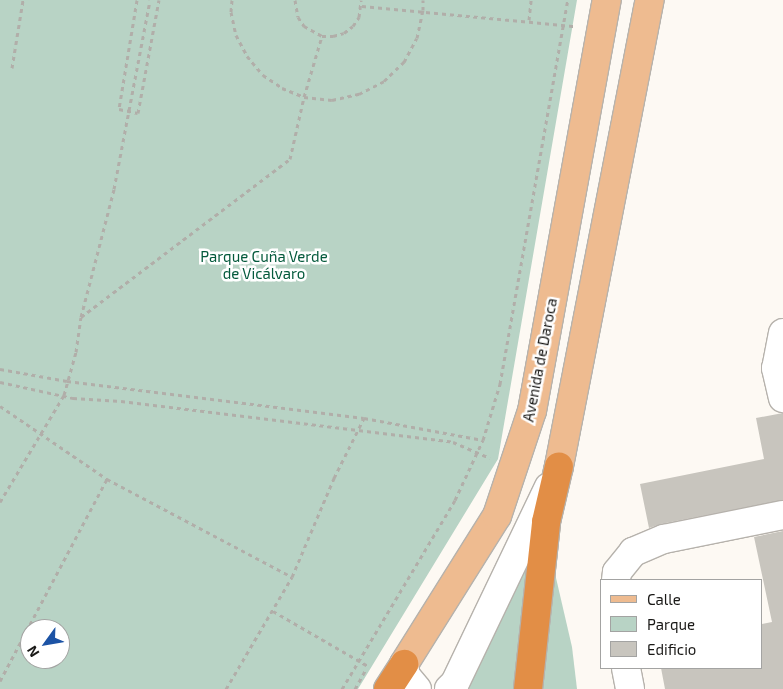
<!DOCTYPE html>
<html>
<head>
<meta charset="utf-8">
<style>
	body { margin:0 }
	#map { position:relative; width:783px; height:689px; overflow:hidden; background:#fdf9f3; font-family:"Exo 2",sans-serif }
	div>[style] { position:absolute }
	.green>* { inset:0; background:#b8d3c5 }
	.building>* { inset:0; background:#c8c5be }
	.path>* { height:3px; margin-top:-1.5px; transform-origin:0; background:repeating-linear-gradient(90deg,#b1aea9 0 4px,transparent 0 8px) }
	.roads { filter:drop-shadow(1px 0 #b6b2ac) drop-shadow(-1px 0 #b6b2ac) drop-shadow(0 1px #b6b2ac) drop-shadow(0 -1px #b6b2ac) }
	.minor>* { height:28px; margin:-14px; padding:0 14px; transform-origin:14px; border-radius:14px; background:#fff }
	.major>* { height:28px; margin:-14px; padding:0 14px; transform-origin:14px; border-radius:14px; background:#eebb90 }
	.highway>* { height:28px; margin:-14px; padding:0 14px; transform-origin:14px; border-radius:14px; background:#e28e46 }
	span { translate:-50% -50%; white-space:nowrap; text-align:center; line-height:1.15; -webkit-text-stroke:5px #fff; paint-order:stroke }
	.park-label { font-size:15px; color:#045a3c }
	.street-label { font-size:15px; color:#1a1917 }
	.legend { position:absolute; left:600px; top:579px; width:162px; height:90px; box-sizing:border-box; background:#fff; border:1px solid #a3a3a2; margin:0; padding:6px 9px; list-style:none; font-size:15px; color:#1a1917 }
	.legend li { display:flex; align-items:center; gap:10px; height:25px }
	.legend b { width:25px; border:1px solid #a3a3a2 }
	.north { position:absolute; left:20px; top:619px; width:50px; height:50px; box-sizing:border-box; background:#fff; border:1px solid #a3a3a2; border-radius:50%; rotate:238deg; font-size:14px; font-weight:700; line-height:20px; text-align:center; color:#1a1917 }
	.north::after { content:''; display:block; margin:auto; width:18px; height:22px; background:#1c53a5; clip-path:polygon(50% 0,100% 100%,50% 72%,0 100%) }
</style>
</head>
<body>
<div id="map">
	<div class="green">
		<div style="clip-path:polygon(evenodd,0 0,577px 0,498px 459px,358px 689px,0 689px,0 0,30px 629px,60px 629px,60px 659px,30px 659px,30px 629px)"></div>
		<div style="clip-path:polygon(541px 513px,572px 647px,577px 689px,445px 689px)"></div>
	</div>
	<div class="building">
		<div style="clip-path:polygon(783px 413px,783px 500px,661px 524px,649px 528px,640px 484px,764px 459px,756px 418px)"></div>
		<div style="clip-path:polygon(783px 531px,783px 689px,665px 689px,661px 668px,762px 668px,762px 624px,772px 622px,754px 537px)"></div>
	</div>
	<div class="path">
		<div style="left:137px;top:0;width:110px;rotate:99.4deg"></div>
		<div style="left:119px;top:109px;width:19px;rotate:12deg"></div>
		<div style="left:138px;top:113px;width:115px;rotate:-79.5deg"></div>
		<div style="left:232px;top:0;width:12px;rotate:95deg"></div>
		<div style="left:231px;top:12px;width:24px;rotate:78deg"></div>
		<div style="left:236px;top:35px;width:24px;rotate:62deg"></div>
		<div style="left:247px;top:56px;width:25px;rotate:50deg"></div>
		<div style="left:263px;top:75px;width:23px;rotate:34deg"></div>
		<div style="left:282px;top:88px;width:24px;rotate:22deg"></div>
		<div style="left:304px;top:97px;width:28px;rotate:6deg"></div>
		<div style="left:332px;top:100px;width:28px;rotate:-13deg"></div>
		<div style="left:359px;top:94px;width:28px;rotate:-27deg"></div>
		<div style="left:384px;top:81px;width:28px;rotate:-44deg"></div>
		<div style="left:404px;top:62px;width:27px;rotate:-62deg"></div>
		<div style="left:417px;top:38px;width:29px;rotate:-78deg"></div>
		<div style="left:423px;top:10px;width:10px;rotate:-90deg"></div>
		<div style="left:295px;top:0;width:17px;rotate:80deg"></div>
		<div style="left:298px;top:17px;width:11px;rotate:56deg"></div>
		<div style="left:304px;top:26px;width:21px;rotate:29deg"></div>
		<div style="left:322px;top:36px;width:11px"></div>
		<div style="left:333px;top:36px;width:11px;rotate:-15deg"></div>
		<div style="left:344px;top:33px;width:11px;rotate:-38deg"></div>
		<div style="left:353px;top:26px;width:11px;rotate:-56deg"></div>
		<div style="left:359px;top:17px;width:17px;rotate:-83deg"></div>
		<div style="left:362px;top:6px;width:214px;rotate:5.4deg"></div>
		<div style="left:529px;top:20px;width:20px;rotate:-84deg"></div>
		<div style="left:12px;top:68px;width:69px;rotate:-80.8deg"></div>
		<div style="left:81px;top:317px;width:262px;rotate:-37.1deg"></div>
		<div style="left:290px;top:159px;width:64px;rotate:-77.3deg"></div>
		<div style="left:304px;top:97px;width:64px;rotate:-73.6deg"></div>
		<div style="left:0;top:369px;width:68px;rotate:10.2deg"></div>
		<div style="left:67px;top:381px;width:299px;rotate:7.1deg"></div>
		<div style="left:364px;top:418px;width:121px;rotate:10.5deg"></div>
		<div style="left:0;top:382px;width:75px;rotate:12.4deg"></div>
		<div style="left:73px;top:398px;width:48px;rotate:3.6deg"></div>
		<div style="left:121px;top:401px;width:335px;rotate:7deg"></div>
		<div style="left:453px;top:442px;width:40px;rotate:23.4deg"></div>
		<div style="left:0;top:406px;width:130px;rotate:34.3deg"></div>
		<div style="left:107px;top:479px;width:209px;rotate:27.9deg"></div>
		<div style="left:0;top:502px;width:125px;rotate:-59.1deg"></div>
		<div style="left:64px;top:395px;width:45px;rotate:-74.4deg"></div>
		<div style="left:76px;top:352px;width:35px;rotate:-82deg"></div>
		<div style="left:81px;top:317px;width:132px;rotate:-75.5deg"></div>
		<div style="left:114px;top:189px;width:192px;rotate:-79.2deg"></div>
		<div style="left:273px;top:611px;width:110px;rotate:30.1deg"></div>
		<div style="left:0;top:681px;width:229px;rotate:-62.1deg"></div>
		<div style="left:226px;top:689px;width:130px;rotate:-59.5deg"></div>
		<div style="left:292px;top:577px;width:108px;rotate:-67deg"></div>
		<div style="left:334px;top:478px;width:67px;rotate:-63.4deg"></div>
		<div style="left:342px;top:689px;width:220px;rotate:-59.1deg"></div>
		<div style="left:455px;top:500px;width:66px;rotate:-65deg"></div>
		<div style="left:483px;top:440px;width:59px;rotate:-73.1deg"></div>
		<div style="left:500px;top:384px;width:390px;rotate:-80deg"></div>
		<div style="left:355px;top:689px;width:23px;rotate:-61deg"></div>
	</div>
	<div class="roads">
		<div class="minor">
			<div style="left:783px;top:333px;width:36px;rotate:101deg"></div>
			<div style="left:776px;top:368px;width:31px;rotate:77deg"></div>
			<div style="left:616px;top:580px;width:8px;rotate:-83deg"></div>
			<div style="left:617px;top:572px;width:26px;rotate:-51deg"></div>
			<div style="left:633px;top:552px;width:34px;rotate:-23deg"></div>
			<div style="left:664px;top:539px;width:121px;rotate:-11.4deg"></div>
			<div style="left:404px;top:664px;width:12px;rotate:81deg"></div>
			<div style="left:406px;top:676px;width:17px;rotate:50deg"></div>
			<div style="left:626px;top:668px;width:21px;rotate:79deg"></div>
			<div style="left:449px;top:689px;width:8px;rotate:-45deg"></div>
			<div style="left:455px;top:683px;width:217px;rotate:-64.4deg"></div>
		</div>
		<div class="major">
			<div style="left:559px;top:466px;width:475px;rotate:-79deg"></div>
			<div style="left:404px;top:664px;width:175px;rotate:-57.9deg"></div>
			<div style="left:497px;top:516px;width:111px;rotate:-71.6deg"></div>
			<div style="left:532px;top:411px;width:418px;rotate:-79.7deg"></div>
		</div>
		<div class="highway">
			<div style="left:388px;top:689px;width:30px;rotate:-57deg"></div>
			<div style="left:528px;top:689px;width:168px;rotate:-83.8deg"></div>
			<div style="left:546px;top:522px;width:57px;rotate:-76.9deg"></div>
		</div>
	</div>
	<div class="park-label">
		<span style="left:264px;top:265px">Parque Cuña Verde<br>de Vicálvaro</span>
	</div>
	<div class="street-label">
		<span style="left:540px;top:360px;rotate:-79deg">Avenida de Daroca</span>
	</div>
	<ul class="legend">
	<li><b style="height:6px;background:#eebb90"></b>Calle</li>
	<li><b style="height:14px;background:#b8d3c5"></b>Parque</li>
	<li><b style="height:14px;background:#c8c5be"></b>Edificio</li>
	</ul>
	<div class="north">N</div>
</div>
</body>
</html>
